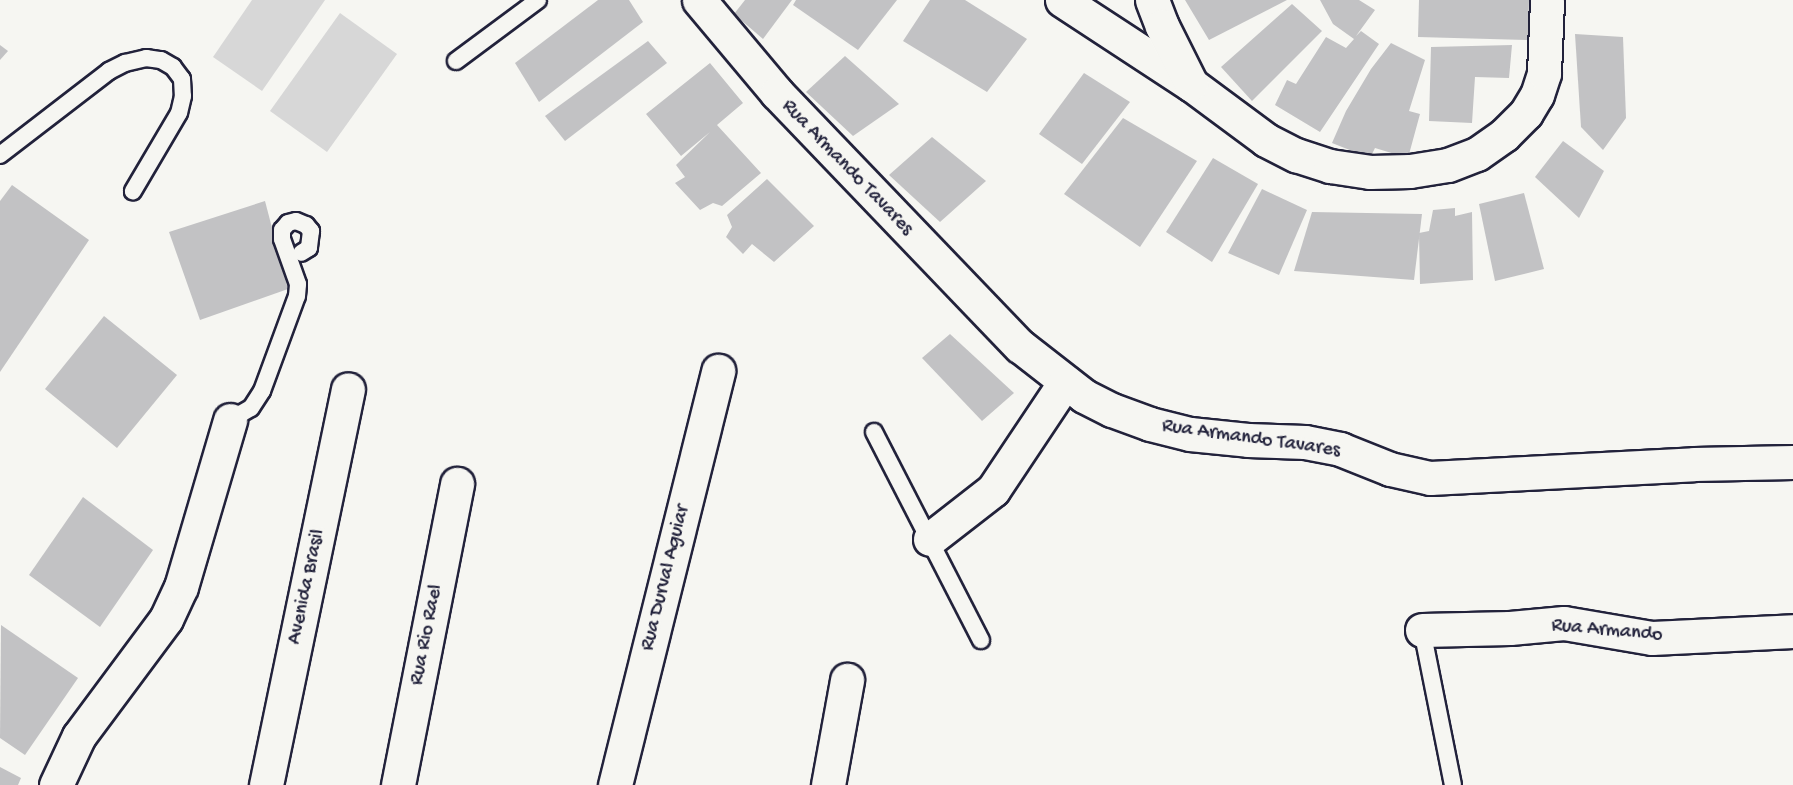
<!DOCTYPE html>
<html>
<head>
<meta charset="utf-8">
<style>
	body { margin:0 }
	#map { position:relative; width:1793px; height:785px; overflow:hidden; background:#f6f6f2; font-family:"Gochi Hand",sans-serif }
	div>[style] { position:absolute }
	.green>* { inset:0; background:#d7d7d7 }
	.building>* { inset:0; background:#c2c2c4 }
	.roads { filter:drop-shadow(2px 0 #22223b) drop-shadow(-2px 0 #22223b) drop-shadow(0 2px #22223b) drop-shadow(0 -2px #22223b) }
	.lane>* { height:16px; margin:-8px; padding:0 8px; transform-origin:8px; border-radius:8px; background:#f6f6f2 }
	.street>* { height:33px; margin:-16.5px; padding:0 16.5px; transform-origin:16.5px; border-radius:16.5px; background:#f6f6f2 }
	span { translate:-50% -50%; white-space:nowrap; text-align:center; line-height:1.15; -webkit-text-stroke:6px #f6f6f2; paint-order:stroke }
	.street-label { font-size:20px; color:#22223b }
</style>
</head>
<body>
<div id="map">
	<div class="green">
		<div style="clip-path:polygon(252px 0,325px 0,262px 91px,213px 57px)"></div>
		<div style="clip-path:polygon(340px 13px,397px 54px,327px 152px,270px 111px)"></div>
	</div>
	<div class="building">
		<div style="clip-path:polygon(598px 0,629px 0,643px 22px,539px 102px,515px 63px)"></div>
		<div style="clip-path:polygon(745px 0,792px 0,763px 39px,734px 14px)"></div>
		<div style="clip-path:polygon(796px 0,897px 0,858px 50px,793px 5px)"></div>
		<div style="clip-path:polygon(930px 0,965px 0,1027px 39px,987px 92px,903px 41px)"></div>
		<div style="clip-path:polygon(1185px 0,1287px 0,1209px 40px)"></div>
		<div style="clip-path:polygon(1320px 0,1359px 0,1375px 10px,1356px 36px,1361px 31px,1379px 44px,1320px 132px,1275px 105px,1287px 80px,1296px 84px,1326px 37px,1346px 48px,1354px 39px,1333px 24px)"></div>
		<div style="clip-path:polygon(1419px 0,1529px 0,1528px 40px,1418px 37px)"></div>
		<div style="clip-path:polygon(1292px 4px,1322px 31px,1252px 101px,1221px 67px)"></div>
		<div style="clip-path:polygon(1575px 34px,1623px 37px,1626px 118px,1603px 150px,1581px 127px)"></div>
		<div style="clip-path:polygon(648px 41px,667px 63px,565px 141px,545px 116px)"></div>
		<div style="clip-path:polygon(1391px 43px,1425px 60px,1409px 111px,1420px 114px,1408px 158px,1375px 148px,1370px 158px,1332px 143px,1346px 111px,1371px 69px)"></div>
		<div style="clip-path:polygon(0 45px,8px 51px,0 60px)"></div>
		<div style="clip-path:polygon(1512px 45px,1509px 78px,1475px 77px,1472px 123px,1429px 121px,1431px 47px)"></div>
		<div style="clip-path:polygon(845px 56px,899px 104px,853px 136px,806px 92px)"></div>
		<div style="clip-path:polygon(710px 63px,743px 103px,717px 125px,761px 173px,722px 206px,713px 203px,700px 210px,675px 183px,685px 177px,676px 165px,710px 132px,681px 156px,646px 114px)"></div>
		<div style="clip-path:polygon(1084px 73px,1130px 102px,1082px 164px,1039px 134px)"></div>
		<div style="clip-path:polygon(1123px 118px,1197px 161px,1140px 247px,1064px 194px)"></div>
		<div style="clip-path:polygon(932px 137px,986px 181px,940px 222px,889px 175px)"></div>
		<div style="clip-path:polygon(1563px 141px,1604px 171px,1579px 218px,1535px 177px)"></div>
		<div style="clip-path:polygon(1213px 158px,1258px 184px,1212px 262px,1166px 232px)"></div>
		<div style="clip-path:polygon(767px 179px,814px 226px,774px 262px,752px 244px,743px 254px,726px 237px,732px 227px,727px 215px)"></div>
		<div style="clip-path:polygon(12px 185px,89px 240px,0 372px,0 201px)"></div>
		<div style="clip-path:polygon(1262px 189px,1307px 210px,1279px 275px,1228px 253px)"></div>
		<div style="clip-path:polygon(1524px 193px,1544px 269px,1495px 281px,1479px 204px)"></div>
		<div style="clip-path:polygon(265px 201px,288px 289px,200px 320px,169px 232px)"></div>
		<div style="clip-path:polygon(1455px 208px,1455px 216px,1472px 212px,1473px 280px,1420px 284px,1419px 233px,1429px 231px,1433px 210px)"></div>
		<div style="clip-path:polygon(1312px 212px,1422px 214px,1414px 280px,1294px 271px)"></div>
		<div style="clip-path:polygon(104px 316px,177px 375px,117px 448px,45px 389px)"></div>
		<div style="clip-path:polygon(950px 334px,1014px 393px,982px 421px,922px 358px)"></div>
		<div style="clip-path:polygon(83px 497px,153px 550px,100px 627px,29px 575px)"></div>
		<div style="clip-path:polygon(1px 625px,78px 678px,25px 755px,0 738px)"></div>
		<div style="clip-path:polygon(0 767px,21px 778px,18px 785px,0 785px)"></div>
	</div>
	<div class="roads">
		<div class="lane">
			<div style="left:456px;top:61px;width:102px;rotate:-36.6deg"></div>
			<div style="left:0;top:155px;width:138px;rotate:-37.6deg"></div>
			<div style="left:109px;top:71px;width:18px;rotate:-27deg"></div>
			<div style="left:125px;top:63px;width:22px;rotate:-13deg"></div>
			<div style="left:146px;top:58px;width:15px;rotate:8deg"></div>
			<div style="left:161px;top:60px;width:14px;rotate:30deg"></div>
			<div style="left:173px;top:67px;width:15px;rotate:53deg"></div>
			<div style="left:182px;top:79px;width:17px;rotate:87deg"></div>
			<div style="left:183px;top:96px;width:17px;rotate:103deg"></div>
			<div style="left:179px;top:113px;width:91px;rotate:120.5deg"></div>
			<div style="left:230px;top:420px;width:24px;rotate:-30deg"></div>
			<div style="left:251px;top:408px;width:20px;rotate:-57deg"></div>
			<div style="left:262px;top:391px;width:101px;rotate:-69.8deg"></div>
			<div style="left:297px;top:296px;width:12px;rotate:-85deg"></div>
			<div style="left:298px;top:284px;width:48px;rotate:-109.6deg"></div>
			<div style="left:282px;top:239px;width:9px;rotate:-90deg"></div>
			<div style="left:282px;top:230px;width:9px;rotate:-49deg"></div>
			<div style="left:288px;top:223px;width:8px;rotate:-14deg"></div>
			<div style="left:296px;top:221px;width:11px;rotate:22deg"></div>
			<div style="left:306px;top:225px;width:8px;rotate:50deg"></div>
			<div style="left:311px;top:231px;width:17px;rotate:97deg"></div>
			<div style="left:309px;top:248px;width:9px;rotate:148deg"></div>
			<div style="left:874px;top:432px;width:234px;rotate:62.8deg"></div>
			<div style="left:1422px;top:630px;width:158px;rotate:78.7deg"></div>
		</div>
		<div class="street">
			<div style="left:699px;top:0;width:121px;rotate:50deg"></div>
			<div style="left:777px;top:93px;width:351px;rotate:46.2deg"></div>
			<div style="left:1020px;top:346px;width:81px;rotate:38deg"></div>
			<div style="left:1084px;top:396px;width:31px;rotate:27deg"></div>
			<div style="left:1112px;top:410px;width:40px;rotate:20.2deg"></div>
			<div style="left:1150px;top:424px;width:41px;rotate:14deg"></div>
			<div style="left:1190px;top:434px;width:58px;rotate:5.9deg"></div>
			<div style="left:1248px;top:440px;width:57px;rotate:2deg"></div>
			<div style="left:1305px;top:442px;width:36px;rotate:11deg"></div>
			<div style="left:1340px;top:449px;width:54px;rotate:21.8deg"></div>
			<div style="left:1390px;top:469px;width:41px;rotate:12.7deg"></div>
			<div style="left:1430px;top:478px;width:264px;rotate:-3deg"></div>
			<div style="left:1694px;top:464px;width:99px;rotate:-1.2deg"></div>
			<div style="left:1062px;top:0;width:155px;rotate:33.2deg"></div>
			<div style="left:1192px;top:85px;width:92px;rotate:36.6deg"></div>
			<div style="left:1266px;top:140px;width:34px;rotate:27deg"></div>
			<div style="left:1296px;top:155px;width:36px;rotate:18deg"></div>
			<div style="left:1330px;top:166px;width:40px;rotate:8.5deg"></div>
			<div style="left:1370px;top:172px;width:40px;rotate:-1.4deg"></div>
			<div style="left:1410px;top:171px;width:38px;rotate:-9deg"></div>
			<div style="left:1448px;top:165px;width:31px;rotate:-21deg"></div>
			<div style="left:1477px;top:154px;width:33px;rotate:-35deg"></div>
			<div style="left:1504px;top:135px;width:31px;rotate:-45deg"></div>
			<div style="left:1526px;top:113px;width:21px;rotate:-59deg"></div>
			<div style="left:1537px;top:95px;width:23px;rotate:-72deg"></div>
			<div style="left:1544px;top:73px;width:73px;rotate:-87.6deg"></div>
			<div style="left:1152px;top:0;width:28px;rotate:69deg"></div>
			<div style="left:1162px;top:26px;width:65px;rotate:63.4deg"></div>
			<div style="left:930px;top:539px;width:80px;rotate:-37.9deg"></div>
			<div style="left:993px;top:490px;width:130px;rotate:-56.3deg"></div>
			<div style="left:1422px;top:630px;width:88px;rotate:-1.3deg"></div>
			<div style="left:1510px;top:628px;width:54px;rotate:-5.3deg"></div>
			<div style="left:1564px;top:623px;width:89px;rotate:9.7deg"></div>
			<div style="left:1652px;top:638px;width:141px;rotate:-2.8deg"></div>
			<div style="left:56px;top:785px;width:54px;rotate:-64.9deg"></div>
			<div style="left:79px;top:736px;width:146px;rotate:-53.4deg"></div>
			<div style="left:166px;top:619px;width:35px;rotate:-65deg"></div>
			<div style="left:181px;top:587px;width:174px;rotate:-73.6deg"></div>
			<div style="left:266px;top:785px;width:404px;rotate:-78.3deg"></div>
			<div style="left:398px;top:785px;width:307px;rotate:-78.9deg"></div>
			<div style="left:615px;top:785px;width:427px;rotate:-76deg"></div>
			<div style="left:828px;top:785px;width:107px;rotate:-79.7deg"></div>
		</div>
	</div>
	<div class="street-label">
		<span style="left:847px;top:168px;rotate:46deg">Rua Armando Tavares</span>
		<span style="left:1251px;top:439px;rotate:8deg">Rua Armando Tavares</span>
		<span style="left:666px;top:578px;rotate:-76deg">Rua Durval Aguiar</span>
		<span style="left:307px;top:587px;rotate:-78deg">Avenida Brasil</span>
		<span style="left:1607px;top:631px;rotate:5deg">Rua Armando</span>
		<span style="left:427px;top:635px;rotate:-79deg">Rua Rio Rael</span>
	</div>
</div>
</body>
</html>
